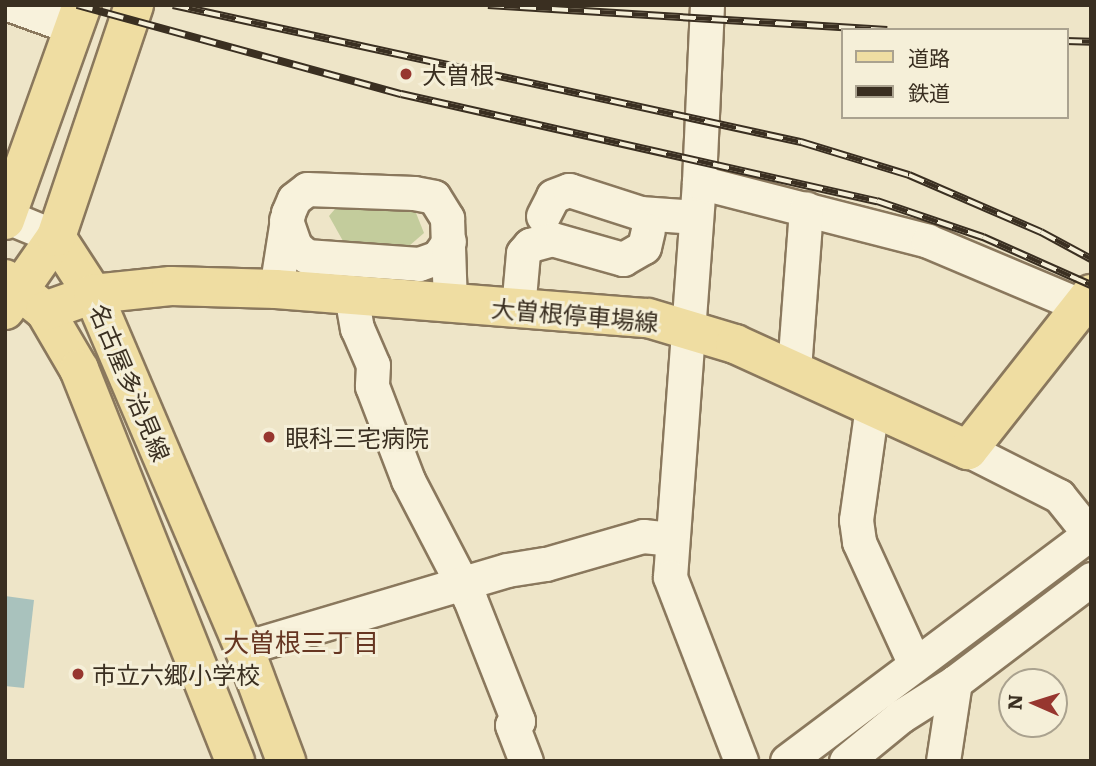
<!DOCTYPE html>
<html>
<head>
<meta charset="utf-8">
<style>
	body { margin:0 }
	#map { position:relative; width:1096px; height:766px; overflow:hidden; background:#eee5c8; font-family:Literata,"Noto Sans JP",serif }
	div>[style] { position:absolute }
	.green>* { inset:0; background:#c3cc9c }
	.water>* { inset:0; background:#a9c2bd }
	.roads { filter:drop-shadow(2px 0 #8a785d) drop-shadow(-2px 0 #8a785d) drop-shadow(0 2px #8a785d) drop-shadow(0 -2px #8a785d) }
	.minor>* { height:33px; margin:-16.5px; padding:0 16.5px; transform-origin:16.5px; border-radius:16.5px; background:#f8f2dc }
	.major>* { height:38px; margin:-19px; padding:0 19px; transform-origin:19px; border-radius:19px; background:#efdda2 }
	.rail>* { height:8px; margin-top:-4px; transform-origin:0; background:repeating-linear-gradient(90deg,#f5efd8 0 16px,#3a2f21 0 32px); box-sizing:border-box; border-block:2px solid #3a2f21 }
	.dots>* { width:19px; height:19px; translate:-50% -50%; box-sizing:border-box; border:4px solid #f5efd8; border-radius:50% }
	span { translate:-50% -50%; white-space:nowrap; text-align:center; line-height:1.15; -webkit-text-stroke:6px #f5efd8; paint-order:stroke }
	.poi-label { font-size:24px; color:#3a2f21 }
	.left { translate:0 -50%; text-align:left }
	.street-label { font-size:24px; color:#3a2f21 }
	.neighbourhood-label { font-size:26px; color:#663521 }
	.frame { position:absolute; inset:0; border:7px solid #3a2f21; pointer-events:none }
	.legend { position:absolute; left:841px; top:28px; width:228px; height:91px; box-sizing:border-box; background:#f5efd8; border:2px solid #aaa28f; margin:0; padding:9px 12px; list-style:none; font-size:21px; color:#3a2f21 }
	.legend li { display:flex; align-items:center; gap:14px; height:35px }
	.legend b { width:35px; border:2px solid #aaa28f }
	.north { position:absolute; left:998px; top:668px; width:70px; height:70px; box-sizing:border-box; background:#f5efd8; border:2px solid #aaa28f; border-radius:50%; rotate:273deg; font-size:19px; font-weight:700; line-height:28px; text-align:center; color:#3a2f21 }
	.north::after { content:''; display:block; margin:auto; width:24px; height:32px; background:#97362f; clip-path:polygon(50% 0,100% 100%,50% 72%,0 100%) }
</style>
</head>
<body>
<div id="map">
	<div class="green">
		<div style="clip-path:polygon(341px 202px,414px 208px,424px 233px,409px 246px,343px 241px,329px 216px)"></div>
	</div>
	<div class="water">
		<div style="clip-path:polygon(5px 596px,34px 600px,24px 688px,5px 686px)"></div>
	</div>
	<div class="roads">
		<div class="minor">
			<div style="left:11px;top:5px;width:68px;rotate:19.8deg"></div>
			<div style="left:707px;top:5px;width:177px;rotate:92.6deg"></div>
			<div style="left:699px;top:182px;width:396px;rotate:94.2deg"></div>
			<div style="left:670px;top:577px;width:197px;rotate:68.9deg"></div>
			<div style="left:699px;top:182px;width:236px;rotate:14.4deg"></div>
			<div style="left:928px;top:241px;width:177px;rotate:22.9deg"></div>
			<div style="left:5px;top:216px;width:55px;rotate:22.4deg"></div>
			<div style="left:543px;top:216px;width:22px;rotate:-63deg"></div>
			<div style="left:553px;top:196px;width:17px;rotate:-21deg"></div>
			<div style="left:569px;top:190px;width:75px;rotate:17.9deg"></div>
			<div style="left:640px;top:213px;width:56px;rotate:4.1deg"></div>
			<div style="left:286px;top:220px;width:28px;rotate:71deg"></div>
			<div style="left:295px;top:246px;width:15px;rotate:42deg"></div>
			<div style="left:306px;top:256px;width:113px;rotate:4deg"></div>
			<div style="left:419px;top:264px;width:20px;rotate:-20deg"></div>
			<div style="left:438px;top:257px;width:19px;rotate:-55deg"></div>
			<div style="left:276px;top:289px;width:77px;rotate:-81deg"></div>
			<div style="left:288px;top:213px;width:15px;rotate:-67deg"></div>
			<div style="left:294px;top:199px;width:16px;rotate:-38deg"></div>
			<div style="left:307px;top:189px;width:107px;rotate:2.1deg"></div>
			<div style="left:414px;top:193px;width:20px;rotate:11deg"></div>
			<div style="left:434px;top:197px;width:25px;rotate:58deg"></div>
			<div style="left:447px;top:218px;width:86px;rotate:88deg"></div>
			<div style="left:351px;top:295px;width:34px;rotate:80deg"></div>
			<div style="left:357px;top:328px;width:40px;rotate:66.6deg"></div>
			<div style="left:373px;top:365px;width:21px;rotate:93deg"></div>
			<div style="left:372px;top:386px;width:101px;rotate:69deg"></div>
			<div style="left:408px;top:480px;width:134px;rotate:62.5deg"></div>
			<div style="left:470px;top:599px;width:131px;rotate:68.5deg"></div>
			<div style="left:518px;top:721px;width:7px;rotate:146deg"></div>
			<div style="left:512px;top:725px;width:39px;rotate:69deg"></div>
			<div style="left:518px;top:309px;width:56px;rotate:-84.9deg"></div>
			<div style="left:523px;top:253px;width:11px;rotate:-49deg"></div>
			<div style="left:530px;top:245px;width:23px;rotate:-15deg"></div>
			<div style="left:552px;top:239px;width:74px;rotate:15.7deg"></div>
			<div style="left:623px;top:259px;width:24px;rotate:-30deg"></div>
			<div style="left:644px;top:247px;width:17px;rotate:-77deg"></div>
			<div style="left:794px;top:369px;width:161px;rotate:-85.7deg"></div>
			<div style="left:872px;top:406px;width:115px;rotate:98deg"></div>
			<div style="left:856px;top:520px;width:22px;rotate:82deg"></div>
			<div style="left:859px;top:542px;width:132px;rotate:65.4deg"></div>
			<div style="left:968px;top:450px;width:102px;rotate:26.8deg"></div>
			<div style="left:1059px;top:496px;width:51px;rotate:51.3deg"></div>
			<div style="left:244px;top:648px;width:274px;rotate:-16.5deg"></div>
			<div style="left:507px;top:570px;width:39px;rotate:-9deg"></div>
			<div style="left:546px;top:564px;width:101px;rotate:-16.1deg"></div>
			<div style="left:643px;top:536px;width:28px;rotate:6deg"></div>
			<div style="left:787px;top:761px;width:380px;rotate:-36.9deg"></div>
			<div style="left:846px;top:761px;width:71px;rotate:-39.3deg"></div>
			<div style="left:901px;top:716px;width:64px;rotate:-32.2deg"></div>
			<div style="left:955px;top:682px;width:171px;rotate:-37.1deg"></div>
			<div style="left:943px;top:761px;width:80px;rotate:-81.4deg"></div>
		</div>
		<div class="major">
			<div style="left:5px;top:220px;width:228px;rotate:-70.3deg"></div>
			<div style="left:56px;top:237px;width:68px;rotate:57deg"></div>
			<div style="left:93px;top:294px;width:385px;rotate:66.9deg"></div>
			<div style="left:244px;top:648px;width:121px;rotate:69.6deg"></div>
			<div style="left:5px;top:279px;width:51px;rotate:38.7deg"></div>
			<div style="left:45px;top:311px;width:67px;rotate:59.6deg"></div>
			<div style="left:79px;top:369px;width:422px;rotate:68.3deg"></div>
			<div style="left:5px;top:310px;width:89px;rotate:-55.1deg"></div>
			<div style="left:56px;top:237px;width:245px;rotate:-71.4deg"></div>
			<div style="left:45px;top:311px;width:51px;rotate:-19.5deg"></div>
			<div style="left:93px;top:294px;width:78px;rotate:-5.9deg"></div>
			<div style="left:171px;top:286px;width:105px;rotate:1.6deg"></div>
			<div style="left:276px;top:289px;width:373px;rotate:4.5deg"></div>
			<div style="left:648px;top:318px;width:91px;rotate:16.6deg"></div>
			<div style="left:735px;top:344px;width:256px;rotate:24.5deg"></div>
			<div style="left:968px;top:450px;width:199px;rotate:-51.7deg"></div>
		</div>
	</div>
	<div class="rail">
		<div style="left:77px;top:5px;width:336px;rotate:15.4deg"></div>
		<div style="left:401px;top:94px;width:488px;rotate:12.7deg"></div>
		<div style="left:877px;top:201px;width:112px;rotate:18.8deg"></div>
		<div style="left:983px;top:237px;width:118px;rotate:24deg"></div>
		<div style="left:173px;top:5px;width:643px;rotate:12.31deg"></div>
		<div style="left:801px;top:142px;width:113px;rotate:17deg"></div>
		<div style="left:909px;top:175px;width:144px;rotate:23.4deg"></div>
		<div style="left:1041px;top:232px;width:57px;rotate:28.4deg"></div>
		<div style="left:488px;top:5px;width:400px;rotate:3.6deg"></div>
		<div style="left:1066px;top:41px;width:25px;rotate:2deg"></div>
	</div>
	<div class="dots">
		<div style="left:406px;top:74px;background:#97362f"></div>
		<div style="left:269px;top:437px;background:#97362f"></div>
		<div style="left:78px;top:674px;background:#97362f"></div>
	</div>
	<div class="poi-label">
		<span class="left" style="left:422px;top:74px">大曽根</span>
		<span class="left" style="left:285px;top:437px">眼科三宅病院</span>
		<span class="left" style="left:92px;top:674px">市立六郷小学校</span>
	</div>
	<div class="street-label">
		<span style="left:575px;top:314px;rotate:5deg">大曽根停車場線</span>
		<span style="left:131px;top:382px;rotate:67deg">名古屋多治見線</span>
	</div>
	<div class="neighbourhood-label">
		<span style="left:301px;top:641px">大曽根三丁目</span>
	</div>
	<div class="frame"></div>
	<ul class="legend">
	<li><b style="height:9px;background:#efdda2"></b>道路</li>
	<li><b style="height:9px;background:#3a2f21"></b>鉄道</li>
	</ul>
	<div class="north">N</div>
</div>
</body>
</html>
